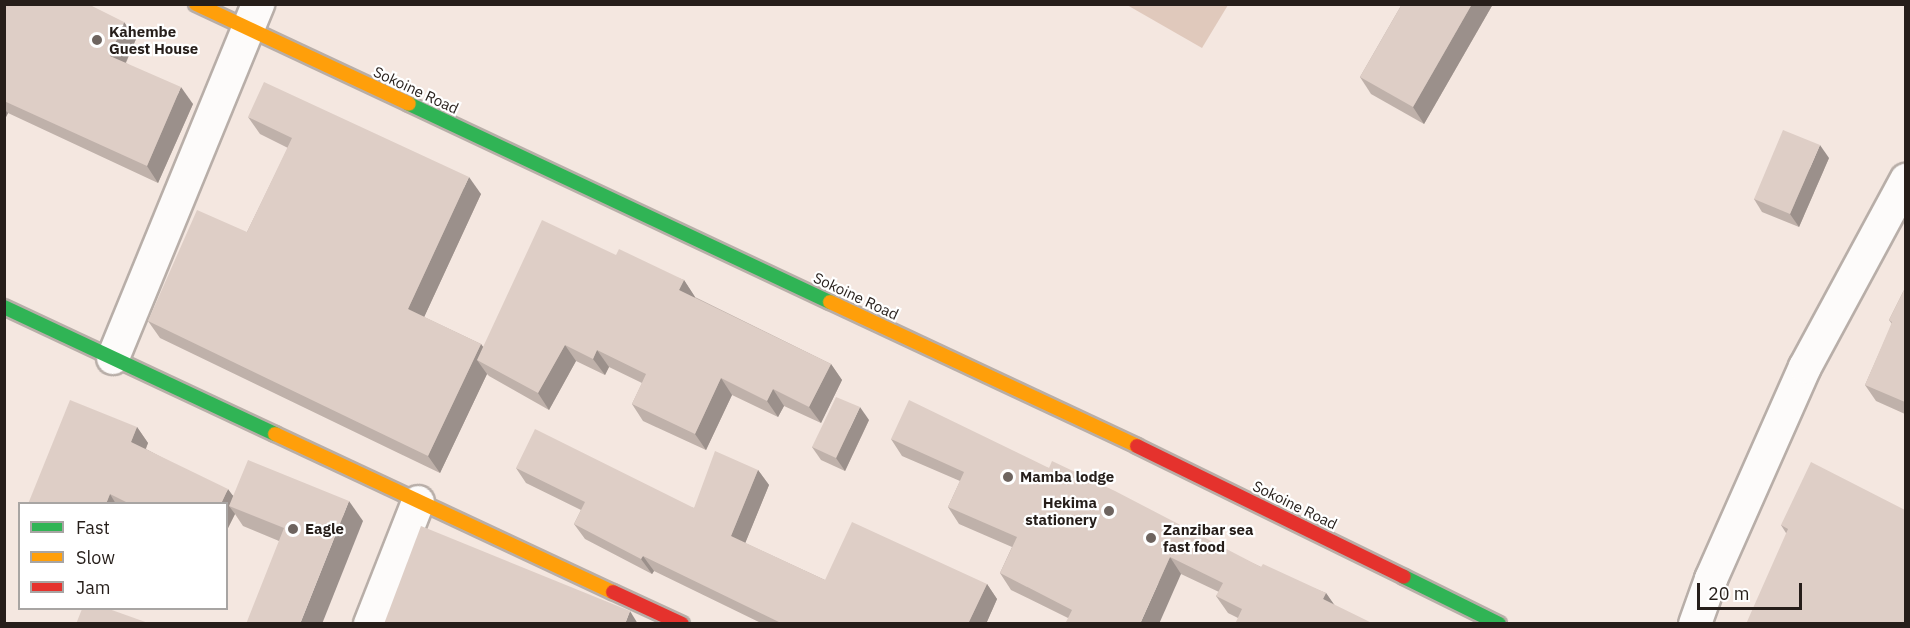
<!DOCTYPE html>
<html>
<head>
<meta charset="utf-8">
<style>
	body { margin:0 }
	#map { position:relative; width:1910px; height:628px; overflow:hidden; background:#f4e7e0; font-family:"IBM Plex Sans",sans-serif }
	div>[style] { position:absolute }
	.green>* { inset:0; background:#e0c9bc }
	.roads { filter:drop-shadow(2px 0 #b8aea8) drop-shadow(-2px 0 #b8aea8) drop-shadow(0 2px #b8aea8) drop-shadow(0 -2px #b8aea8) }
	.street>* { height:32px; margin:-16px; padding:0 16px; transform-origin:16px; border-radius:16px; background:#fdfbfa }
	.fast>* { height:14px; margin:-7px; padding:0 7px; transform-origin:7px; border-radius:7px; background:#30b455 }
	.slow>* { height:14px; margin:-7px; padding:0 7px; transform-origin:7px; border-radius:7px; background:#ff9f0a }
	.jam>* { height:14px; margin:-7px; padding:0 7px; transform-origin:7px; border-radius:7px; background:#e5322d }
	.wall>* { inset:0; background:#bfb1aa }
	.shaded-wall>* { inset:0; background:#9b908b }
	.building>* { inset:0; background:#decec6 }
	.dots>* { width:16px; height:16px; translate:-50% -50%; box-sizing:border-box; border:3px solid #fff; border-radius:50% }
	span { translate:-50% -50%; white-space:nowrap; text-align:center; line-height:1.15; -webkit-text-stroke:4.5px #fff; paint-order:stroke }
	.poi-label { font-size:15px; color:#261e1a; font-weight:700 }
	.left { translate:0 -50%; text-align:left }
	.right { translate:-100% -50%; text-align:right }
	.street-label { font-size:15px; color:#261e1a }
	.frame { position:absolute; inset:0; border:6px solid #261e1a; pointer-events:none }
	.legend { position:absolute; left:18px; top:502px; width:210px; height:108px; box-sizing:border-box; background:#fff; border:2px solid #a8a5a3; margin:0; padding:8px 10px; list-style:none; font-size:18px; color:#261e1a }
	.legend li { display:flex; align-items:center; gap:12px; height:30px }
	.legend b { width:30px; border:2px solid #a8a5a3 }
	.scale { position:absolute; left:1697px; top:583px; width:105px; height:27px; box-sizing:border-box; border:3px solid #261e1a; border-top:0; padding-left:8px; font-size:18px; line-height:21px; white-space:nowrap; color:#261e1a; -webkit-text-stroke:4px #fff; paint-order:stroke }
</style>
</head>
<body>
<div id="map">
	<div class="green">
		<div style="clip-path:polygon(1127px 5px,1228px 5px,1202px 48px)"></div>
	</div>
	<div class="roads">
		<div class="street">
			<div style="left:113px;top:358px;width:383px;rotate:-67.7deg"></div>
			<div style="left:370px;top:624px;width:131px;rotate:-68.5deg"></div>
			<div style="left:1695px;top:624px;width:48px;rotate:-70.4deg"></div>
			<div style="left:1711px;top:579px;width:232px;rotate:-66.1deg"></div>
			<div style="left:1805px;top:367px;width:213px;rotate:-61.6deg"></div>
		</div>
		<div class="fast">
			<div style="left:409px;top:104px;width:465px;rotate:25.2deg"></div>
			<div style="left:4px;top:307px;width:299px;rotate:25.1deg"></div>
			<div style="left:1404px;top:577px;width:106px;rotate:26.3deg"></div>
		</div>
		<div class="slow">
			<div style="left:196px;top:4px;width:235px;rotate:25.1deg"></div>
			<div style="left:830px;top:302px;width:339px;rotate:25.1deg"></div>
			<div style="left:275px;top:434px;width:373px;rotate:25.1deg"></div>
		</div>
		<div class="jam">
			<div style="left:1137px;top:446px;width:297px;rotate:26.1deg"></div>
			<div style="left:613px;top:592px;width:76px;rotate:24.9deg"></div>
		</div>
	</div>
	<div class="wall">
		<div style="clip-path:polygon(4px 4px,136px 39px,126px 63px,193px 104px,158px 183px,8px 113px,4px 121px)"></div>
		<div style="clip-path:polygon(1402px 4px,1493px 4px,1424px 124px,1371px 94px,1360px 77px)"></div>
		<div style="clip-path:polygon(248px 117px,481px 194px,424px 317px,481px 344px,483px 347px,616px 255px,684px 280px,695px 297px,831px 364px,842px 380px,821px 423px,784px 406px,778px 417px,732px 395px,706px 450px,643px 421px,632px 404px,642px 383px,609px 367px,605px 375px,576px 361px,549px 410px,489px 376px,487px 374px,440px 473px,160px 338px,148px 321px,247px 232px,288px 148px,260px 134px)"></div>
		<div style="clip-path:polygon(1829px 158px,1799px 227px,1762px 212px,1754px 199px)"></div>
		<div style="clip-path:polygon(1905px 288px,1905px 414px,1876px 401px,1865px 385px,1892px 324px,1889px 320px)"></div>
		<div style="clip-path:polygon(869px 420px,845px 471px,821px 460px,812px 447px)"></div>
		<div style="clip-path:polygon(137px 427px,148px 443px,146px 449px,234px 496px,363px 521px,279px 541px,243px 526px,235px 514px,226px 532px,226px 504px,28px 504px)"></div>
		<div style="clip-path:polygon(891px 439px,1049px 468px,1261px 567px,1326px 593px,1334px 605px,1238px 618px,1228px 613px,1216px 596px,1219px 592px,1181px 574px,1068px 618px,1011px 590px,1000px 573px,1012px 547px,959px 524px,948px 507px,960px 481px,902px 456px)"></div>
		<div style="clip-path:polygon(516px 468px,694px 508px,758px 470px,769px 485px,745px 543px,825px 580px,987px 584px,997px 599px,986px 624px,763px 624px,654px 571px,652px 574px,585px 539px,574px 524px,581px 510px,526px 483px)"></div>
		<div style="clip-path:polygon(1905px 510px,1786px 533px,1781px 525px)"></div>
	</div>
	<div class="shaded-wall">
		<div style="clip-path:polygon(1472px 4px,1493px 4px,1424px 124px,1413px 107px)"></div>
		<div style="clip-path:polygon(124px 22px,136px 39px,121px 73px,110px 56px)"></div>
		<div style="clip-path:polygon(181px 87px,193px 104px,158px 183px,147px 166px)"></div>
		<div style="clip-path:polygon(4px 109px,8px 113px,4px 121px)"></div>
		<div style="clip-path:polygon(1820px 145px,1829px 158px,1799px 227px,1790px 214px)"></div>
		<div style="clip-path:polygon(469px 177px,481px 194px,420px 326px,408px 309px)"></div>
		<div style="clip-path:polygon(684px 280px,695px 297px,690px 306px,679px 290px)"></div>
		<div style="clip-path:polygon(481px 344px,493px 361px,477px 360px,487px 374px,440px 473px,428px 456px)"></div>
		<div style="clip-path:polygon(565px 345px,576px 361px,549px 410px,538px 393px)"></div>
		<div style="clip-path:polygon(597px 350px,609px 367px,605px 375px,593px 359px)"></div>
		<div style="clip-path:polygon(831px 364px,842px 380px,821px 423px,809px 407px)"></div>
		<div style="clip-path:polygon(721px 378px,732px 395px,706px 450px,695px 434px)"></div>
		<div style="clip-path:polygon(773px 389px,784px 406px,778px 417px,767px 401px)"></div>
		<div style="clip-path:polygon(860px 407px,869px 420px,845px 471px,836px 458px)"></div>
		<div style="clip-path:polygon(137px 427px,148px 443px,142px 457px,131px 442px)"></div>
		<div style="clip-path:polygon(758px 470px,769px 485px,742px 551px,731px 536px)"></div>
		<div style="clip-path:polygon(228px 489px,239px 504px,229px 506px,235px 514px,226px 532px,226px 504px,221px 504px)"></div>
		<div style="clip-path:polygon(110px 494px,116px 504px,106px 504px)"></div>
		<div style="clip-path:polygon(349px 501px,363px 521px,322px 624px,300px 624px)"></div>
		<div style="clip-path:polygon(643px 556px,654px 571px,652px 574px,641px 559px)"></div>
		<div style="clip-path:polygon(1170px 557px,1181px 574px,1159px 624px,1140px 624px)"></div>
		<div style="clip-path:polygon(987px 584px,997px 599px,986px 624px,968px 624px)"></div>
		<div style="clip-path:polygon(1326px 593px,1338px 610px,1323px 599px)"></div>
		<div style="clip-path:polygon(630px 611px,638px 624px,625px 624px)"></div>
	</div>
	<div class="building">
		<div style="clip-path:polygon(4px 4px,88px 4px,124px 22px,110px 56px,181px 87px,147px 166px,4px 101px)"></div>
		<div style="clip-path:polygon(1402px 4px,1472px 4px,1413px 107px,1360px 77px)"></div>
		<div style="clip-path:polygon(264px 82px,469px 177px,408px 309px,481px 344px,428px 456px,148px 321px,197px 210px,247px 232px,292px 138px,248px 117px)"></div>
		<div style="clip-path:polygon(1783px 130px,1820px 145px,1790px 214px,1754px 199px)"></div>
		<div style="clip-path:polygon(542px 220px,616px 255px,619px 249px,684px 280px,679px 290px,831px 364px,809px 407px,773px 389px,767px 401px,721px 378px,695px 434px,632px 404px,646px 374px,597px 350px,593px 359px,565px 345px,538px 393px,477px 360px)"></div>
		<div style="clip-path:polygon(1905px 288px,1905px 402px,1865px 385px,1892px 322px,1889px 320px)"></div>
		<div style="clip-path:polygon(836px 397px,860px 407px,836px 458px,812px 447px)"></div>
		<div style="clip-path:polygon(70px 400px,137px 427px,131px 442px,228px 489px,221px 504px,130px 504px,110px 494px,106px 504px,28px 504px)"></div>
		<div style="clip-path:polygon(909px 400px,1049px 468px,1052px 461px,1115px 491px,1261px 567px,1263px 564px,1326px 593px,1323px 599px,1374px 624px,1235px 624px,1242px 609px,1216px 596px,1223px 583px,1170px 557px,1140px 624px,1065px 624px,1072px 610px,1000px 573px,1017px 537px,948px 507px,964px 472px,891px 439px)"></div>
		<div style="clip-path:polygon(535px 429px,694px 508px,715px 451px,758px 470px,731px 536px,825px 580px,852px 522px,987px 584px,968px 624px,783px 624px,643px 556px,641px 559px,574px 524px,585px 502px,516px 468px)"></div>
		<div style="clip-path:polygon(248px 460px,349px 501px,300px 624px,246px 624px,284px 528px,229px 506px)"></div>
		<div style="clip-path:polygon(1811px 462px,1905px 510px,1905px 624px,1746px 624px,1788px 529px,1781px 525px)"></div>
		<div style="clip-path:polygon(421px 526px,630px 611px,625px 624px,384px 624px)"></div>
		<div style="clip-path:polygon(82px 609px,109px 609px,151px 624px,76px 624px)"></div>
	</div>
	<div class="dots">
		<div style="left:97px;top:40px;background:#6e645f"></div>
		<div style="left:1008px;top:477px;background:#6e645f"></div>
		<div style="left:1109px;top:511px;background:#6e645f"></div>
		<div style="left:293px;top:529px;background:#6e645f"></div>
		<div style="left:1151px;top:538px;background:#6e645f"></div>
	</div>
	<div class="poi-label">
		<span class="left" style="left:109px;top:40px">Kahembe<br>Guest House</span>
		<span class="left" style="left:1020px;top:477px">Mamba lodge</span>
		<span class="right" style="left:1097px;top:511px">Hekima<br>stationery</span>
		<span class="left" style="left:305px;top:529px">Eagle</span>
		<span class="left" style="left:1163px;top:538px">Zanzibar sea<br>fast food</span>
	</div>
	<div class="street-label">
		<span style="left:416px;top:90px;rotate:25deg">Sokoine Road</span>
		<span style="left:856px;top:296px;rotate:25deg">Sokoine Road</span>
		<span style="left:1295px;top:505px;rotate:26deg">Sokoine Road</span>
	</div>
	<div class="frame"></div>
	<ul class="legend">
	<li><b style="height:8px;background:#30b455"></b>Fast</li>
	<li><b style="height:8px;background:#ff9f0a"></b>Slow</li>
	<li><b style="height:8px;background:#e5322d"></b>Jam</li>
	</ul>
	<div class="scale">20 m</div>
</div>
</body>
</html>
